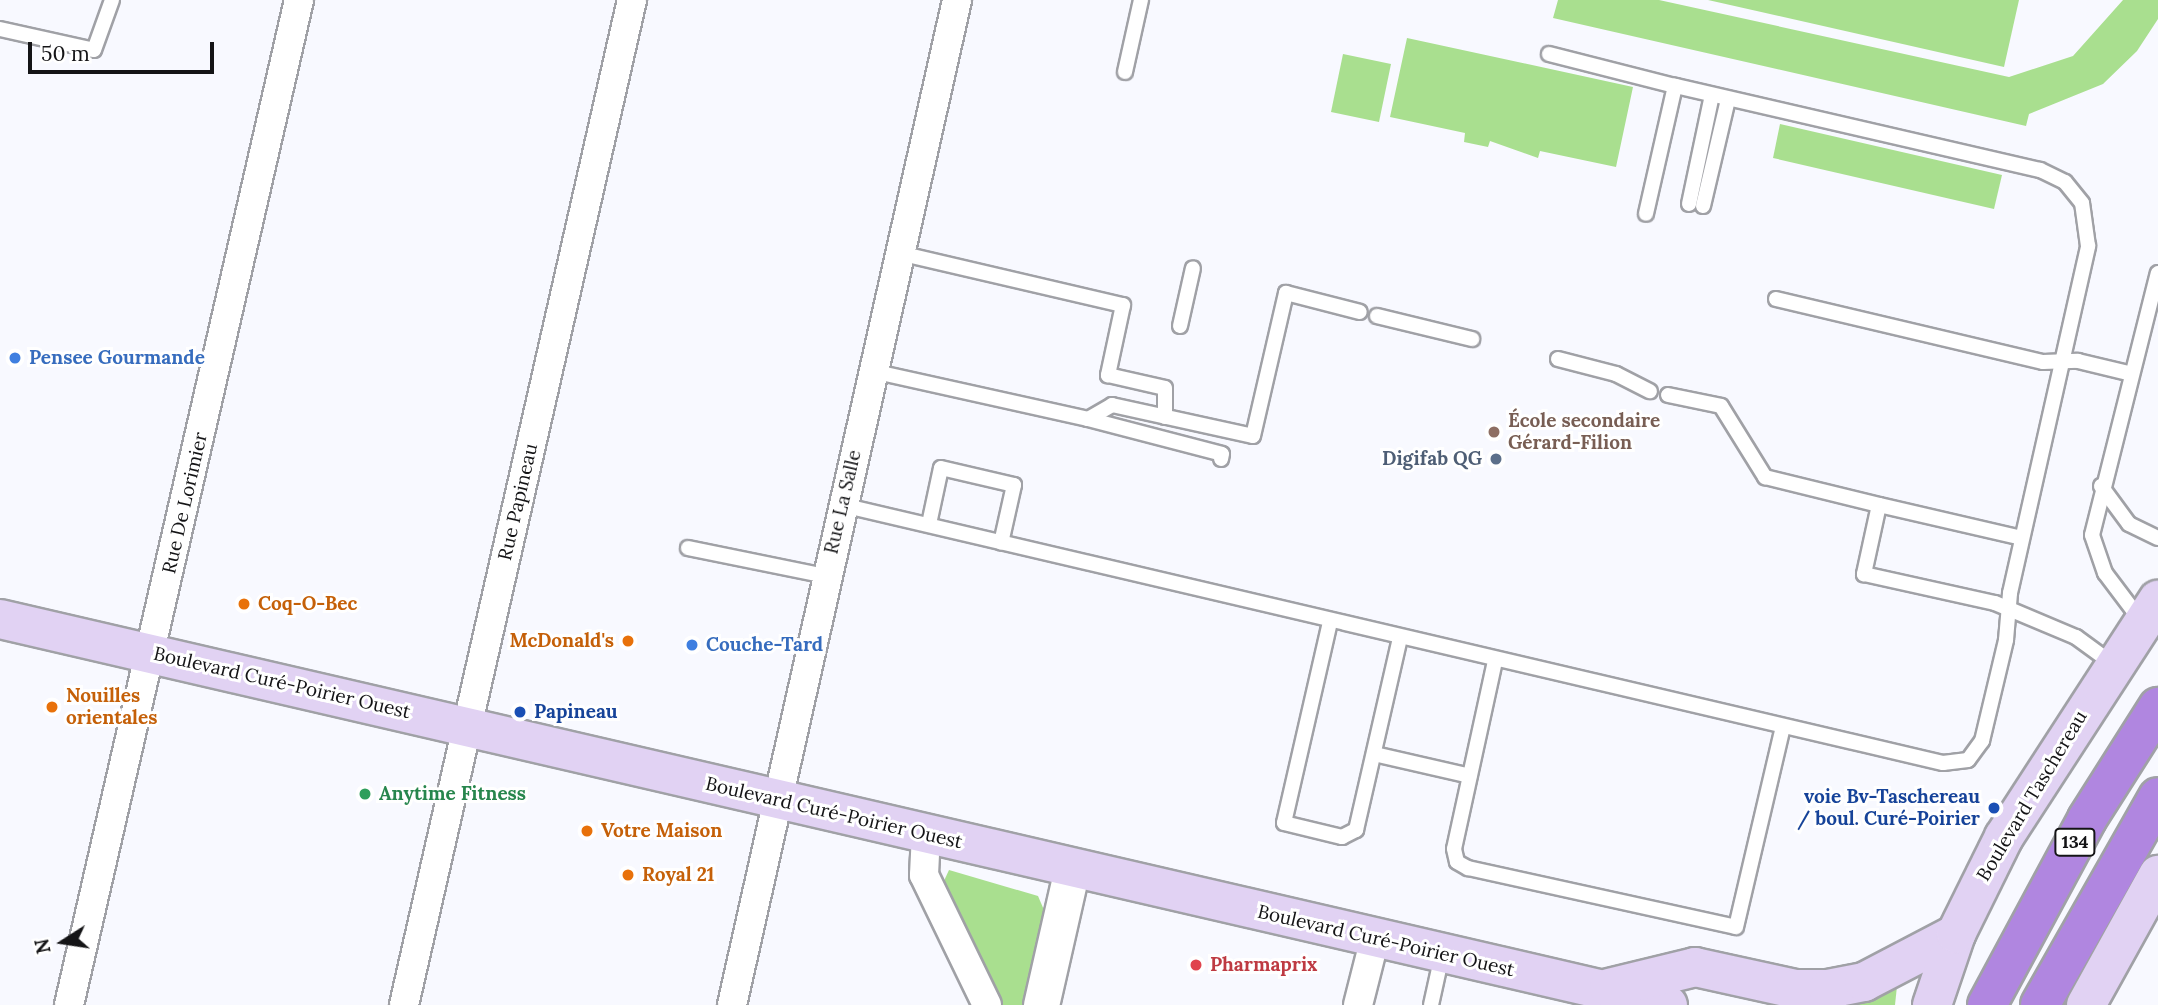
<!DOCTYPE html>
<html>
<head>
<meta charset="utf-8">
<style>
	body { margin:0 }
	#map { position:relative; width:2158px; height:1005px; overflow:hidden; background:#f8f9ff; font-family:Lora,serif }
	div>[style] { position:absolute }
	.green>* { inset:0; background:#a9df8f }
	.roads { filter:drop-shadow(2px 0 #a0a1a6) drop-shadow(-2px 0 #a0a1a6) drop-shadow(0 2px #a0a1a6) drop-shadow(0 -2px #a0a1a6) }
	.service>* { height:14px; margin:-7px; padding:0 7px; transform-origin:7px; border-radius:7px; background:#fff }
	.minor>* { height:28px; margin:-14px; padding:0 14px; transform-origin:14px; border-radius:14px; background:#fff }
	.tertiary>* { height:35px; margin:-17.5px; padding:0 17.5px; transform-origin:17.5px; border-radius:17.5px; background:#fff }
	.secondary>* { height:38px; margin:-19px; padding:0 19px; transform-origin:19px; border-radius:19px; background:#e1d2f3 }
	.trunk>* { height:38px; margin:-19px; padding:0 19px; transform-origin:19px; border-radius:19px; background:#b086e0 }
	.dots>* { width:19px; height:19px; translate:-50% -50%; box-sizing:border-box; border:4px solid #fff; border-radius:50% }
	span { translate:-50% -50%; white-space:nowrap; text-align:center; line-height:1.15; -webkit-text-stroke:6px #fff; paint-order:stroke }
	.shield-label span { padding:2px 5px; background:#fff; border:2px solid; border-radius:5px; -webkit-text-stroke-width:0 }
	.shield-label { font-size:18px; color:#141416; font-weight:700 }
	.shop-label { font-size:19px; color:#366cbe; font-weight:700 }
	.left { translate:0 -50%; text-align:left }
	.education-label { font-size:19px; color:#785e54; font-weight:700 }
	.service-label { font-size:19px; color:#4e5e75; font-weight:700 }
	.right { translate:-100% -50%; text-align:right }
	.street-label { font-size:19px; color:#141416 }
	.food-label { font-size:19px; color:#c56008; font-weight:700 }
	.transit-label { font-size:19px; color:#164399; font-weight:700 }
	.leisure-label { font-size:19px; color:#27864d; font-weight:700 }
	.health-label { font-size:19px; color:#be3a42; font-weight:700 }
	.north { position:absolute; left:28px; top:907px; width:70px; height:70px; -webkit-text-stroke:5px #fff; paint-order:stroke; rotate:258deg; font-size:19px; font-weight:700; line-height:28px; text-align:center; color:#141416 }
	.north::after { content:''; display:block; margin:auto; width:24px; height:32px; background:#141416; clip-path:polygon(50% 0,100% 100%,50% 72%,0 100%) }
	.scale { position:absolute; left:28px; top:42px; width:186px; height:32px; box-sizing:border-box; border:4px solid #141416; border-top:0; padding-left:9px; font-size:21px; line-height:24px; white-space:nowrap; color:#141416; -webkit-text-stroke:5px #fff; paint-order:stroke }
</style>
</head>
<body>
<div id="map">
	<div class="green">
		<div style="clip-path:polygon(1558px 0,1659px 0,2009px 77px,2073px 56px,2123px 0,2158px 0,2158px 19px,2137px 51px,2103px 84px,2029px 114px,2026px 126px,1553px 18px)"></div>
		<div style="clip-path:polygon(1708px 0,2019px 0,2004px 67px)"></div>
		<div style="clip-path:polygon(1407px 38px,1633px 87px,1616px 167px,1540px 151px,1538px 158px,1490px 141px,1488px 147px,1464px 142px,1465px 133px,1390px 117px)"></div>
		<div style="clip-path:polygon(1343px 54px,1391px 64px,1379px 122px,1331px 112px)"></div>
		<div style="clip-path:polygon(1780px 124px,2002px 175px,1994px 209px,1773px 158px)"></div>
		<div style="clip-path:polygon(949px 870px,1038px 896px,1044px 910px,1023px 1005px,1003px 1005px,943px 883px)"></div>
		<div style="clip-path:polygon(1897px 986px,1895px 1005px,1815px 1005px)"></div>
	</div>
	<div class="roads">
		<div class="service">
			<div style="left:0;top:29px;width:96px;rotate:12.6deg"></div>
			<div style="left:94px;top:50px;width:53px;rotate:-70.2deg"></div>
			<div style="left:1549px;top:54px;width:130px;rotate:14.3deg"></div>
			<div style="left:1125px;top:72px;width:74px;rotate:-77.5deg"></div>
			<div style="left:1689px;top:204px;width:111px;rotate:-78.1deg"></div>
			<div style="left:1703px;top:206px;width:110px;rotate:-76.8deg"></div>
			<div style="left:899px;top:253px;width:230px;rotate:13.1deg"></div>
			<div style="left:1123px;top:305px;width:72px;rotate:102.1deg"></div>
			<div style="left:1108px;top:375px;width:58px;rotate:12.8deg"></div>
			<div style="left:1165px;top:388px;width:29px;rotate:90deg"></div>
			<div style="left:1776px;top:299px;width:274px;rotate:13.3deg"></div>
			<div style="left:2043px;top:362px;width:35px;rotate:-2deg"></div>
			<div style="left:2078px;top:361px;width:51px;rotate:13.5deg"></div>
			<div style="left:1377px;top:316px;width:98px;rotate:13.6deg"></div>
			<div style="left:1180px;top:326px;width:59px;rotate:-77.4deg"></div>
			<div style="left:1558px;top:359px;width:60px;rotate:14.5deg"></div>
			<div style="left:1616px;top:374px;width:38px;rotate:27deg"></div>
			<div style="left:872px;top:371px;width:221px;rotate:12.5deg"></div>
			<div style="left:1088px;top:419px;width:28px;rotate:-30deg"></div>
			<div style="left:1112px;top:405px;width:144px;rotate:12.4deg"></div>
			<div style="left:1253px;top:436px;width:147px;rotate:-77deg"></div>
			<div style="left:1286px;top:293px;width:76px;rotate:14.4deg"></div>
			<div style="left:1668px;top:395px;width:54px;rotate:11.7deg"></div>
			<div style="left:1721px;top:406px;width:84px;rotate:58.2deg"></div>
			<div style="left:1765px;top:477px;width:117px;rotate:13.8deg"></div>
			<div style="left:1088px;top:419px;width:138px;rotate:14.6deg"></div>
			<div style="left:1222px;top:454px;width:5px;rotate:101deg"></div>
			<div style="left:2101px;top:486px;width:47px;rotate:53.6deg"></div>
			<div style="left:2129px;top:524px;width:32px;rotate:26deg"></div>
			<div style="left:842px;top:505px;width:1131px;rotate:13.19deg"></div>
			<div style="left:1943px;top:763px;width:25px;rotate:-7deg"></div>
			<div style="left:1968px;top:760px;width:24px;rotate:-54deg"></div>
			<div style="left:1982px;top:741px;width:104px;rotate:-76.6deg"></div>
			<div style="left:2006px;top:640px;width:47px;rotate:-85.1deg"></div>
			<div style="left:2010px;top:593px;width:356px;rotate:-77.3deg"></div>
			<div style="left:2088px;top:246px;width:43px;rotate:-97.9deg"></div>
			<div style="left:2082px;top:203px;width:27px;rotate:-129deg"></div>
			<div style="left:2065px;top:182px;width:28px;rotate:-154deg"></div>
			<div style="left:2040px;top:170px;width:375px;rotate:-167deg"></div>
			<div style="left:1675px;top:86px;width:131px;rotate:102.8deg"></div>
			<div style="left:929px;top:524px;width:57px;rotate:-77.9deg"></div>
			<div style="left:941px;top:468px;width:75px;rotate:13.1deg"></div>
			<div style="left:1014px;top:485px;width:59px;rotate:102.6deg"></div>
			<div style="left:2022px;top:538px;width:147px;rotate:-167deg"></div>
			<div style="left:1879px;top:505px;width:71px;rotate:102.3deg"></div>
			<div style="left:1864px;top:574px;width:134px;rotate:12.5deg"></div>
			<div style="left:1995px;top:603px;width:88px;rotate:22.8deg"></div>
			<div style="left:2076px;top:637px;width:46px;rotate:36.1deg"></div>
			<div style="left:688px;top:548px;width:141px;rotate:11.5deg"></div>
			<div style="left:1330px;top:622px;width:206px;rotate:102.9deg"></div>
			<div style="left:1284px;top:823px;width:60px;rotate:13.6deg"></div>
			<div style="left:1342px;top:837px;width:16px;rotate:-27deg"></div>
			<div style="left:1356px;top:830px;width:197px;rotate:-77.1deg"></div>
			<div style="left:2142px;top:622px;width:61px;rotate:-127.1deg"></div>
			<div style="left:2105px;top:573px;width:40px;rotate:-108.9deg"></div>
			<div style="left:2092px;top:535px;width:270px;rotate:-75.9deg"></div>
			<div style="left:1495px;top:661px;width:192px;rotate:102.3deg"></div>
			<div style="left:1454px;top:849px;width:13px;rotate:77deg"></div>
			<div style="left:1457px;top:862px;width:13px;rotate:29deg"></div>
			<div style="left:1468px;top:868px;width:274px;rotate:12.4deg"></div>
			<div style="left:1736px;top:927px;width:205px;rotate:-76.8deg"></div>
			<div style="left:1374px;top:754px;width:98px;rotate:12.9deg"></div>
			<div style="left:1431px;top:1005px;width:51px;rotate:-77.6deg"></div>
		</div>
		<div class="minor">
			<div style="left:926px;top:834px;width:41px;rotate:92.8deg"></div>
			<div style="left:924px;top:875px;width:144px;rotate:64.1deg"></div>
			<div style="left:69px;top:1005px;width:1031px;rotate:-77.11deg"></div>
			<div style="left:404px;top:1005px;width:1031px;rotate:-77.22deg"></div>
			<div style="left:732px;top:1005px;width:1030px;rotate:-77.38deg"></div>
			<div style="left:1358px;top:1005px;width:69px;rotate:-75.8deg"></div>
		</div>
		<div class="tertiary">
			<div style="left:1041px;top:1005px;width:140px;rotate:-77.2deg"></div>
		</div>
		<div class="secondary">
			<div style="left:0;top:619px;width:1712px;rotate:13.03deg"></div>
			<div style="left:1609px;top:988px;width:89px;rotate:-13.7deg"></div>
			<div style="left:1695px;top:967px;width:102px;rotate:12.4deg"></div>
			<div style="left:1795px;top:989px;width:33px"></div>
			<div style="left:1828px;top:989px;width:37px;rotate:-11deg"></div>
			<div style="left:1864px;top:982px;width:104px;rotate:-27.6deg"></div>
			<div style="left:1932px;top:1005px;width:75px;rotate:-71.3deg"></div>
			<div style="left:1956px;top:934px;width:108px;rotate:-63.7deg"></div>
			<div style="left:2004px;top:837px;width:283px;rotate:-57deg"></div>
			<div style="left:2086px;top:1005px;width:149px;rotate:-61deg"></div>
		</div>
		<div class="trunk">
			<div style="left:1987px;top:1005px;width:211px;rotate:-61.7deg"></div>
			<div style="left:2087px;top:819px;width:133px;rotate:-57.6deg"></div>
			<div style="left:2040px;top:1005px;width:239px;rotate:-60.4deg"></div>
		</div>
	</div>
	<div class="dots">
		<div style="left:15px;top:358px;background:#3f7fe0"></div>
		<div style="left:1494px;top:432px;background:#8d6e63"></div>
		<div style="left:1496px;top:459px;background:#5c6f8a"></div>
		<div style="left:244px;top:604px;background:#e8710a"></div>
		<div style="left:628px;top:641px;background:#e8710a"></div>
		<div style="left:692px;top:645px;background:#3f7fe0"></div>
		<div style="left:52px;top:707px;background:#e8710a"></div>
		<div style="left:520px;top:712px;background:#1a4fb4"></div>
		<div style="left:365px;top:794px;background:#2e9e5b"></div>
		<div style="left:1994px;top:808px;background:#1a4fb4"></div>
		<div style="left:587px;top:831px;background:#e8710a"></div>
		<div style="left:628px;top:875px;background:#e8710a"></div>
		<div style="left:1196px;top:965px;background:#e0444e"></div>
	</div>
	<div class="shield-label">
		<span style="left:2075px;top:842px">134</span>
	</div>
	<div class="shop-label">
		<span class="left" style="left:29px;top:358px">Pensee Gourmande</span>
		<span class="left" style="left:706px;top:645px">Couche-Tard</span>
	</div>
	<div class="education-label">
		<span class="left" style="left:1508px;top:432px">École secondaire<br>Gérard-Filion</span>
	</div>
	<div class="service-label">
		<span class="right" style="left:1482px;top:459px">Digifab QG</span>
	</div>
	<div class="street-label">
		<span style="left:518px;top:502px;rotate:-77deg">Rue Papineau</span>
		<span style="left:843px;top:502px;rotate:-77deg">Rue La Salle</span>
		<span style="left:185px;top:503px;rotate:-77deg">Rue De Lorimier</span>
		<span style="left:282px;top:683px;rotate:13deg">Boulevard Curé-Poirier Ouest</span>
		<span style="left:2032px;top:796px;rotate:-59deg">Boulevard Taschereau</span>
		<span style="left:834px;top:813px;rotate:13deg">Boulevard Curé-Poirier Ouest</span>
		<span style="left:1386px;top:941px;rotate:13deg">Boulevard Curé-Poirier Ouest</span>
	</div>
	<div class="food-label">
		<span class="left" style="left:258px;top:604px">Coq-O-Bec</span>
		<span class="right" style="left:614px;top:641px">McDonald's</span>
		<span class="left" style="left:66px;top:707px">Nouilles<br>orientales</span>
		<span class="left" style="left:601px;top:831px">Votre Maison</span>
		<span class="left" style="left:642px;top:875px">Royal 21</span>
	</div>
	<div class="transit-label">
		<span class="left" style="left:534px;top:712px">Papineau</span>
		<span class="right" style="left:1980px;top:808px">voie Bv-Taschereau<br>/ boul. Curé-Poirier</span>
	</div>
	<div class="leisure-label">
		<span class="left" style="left:379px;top:794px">Anytime Fitness</span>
	</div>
	<div class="health-label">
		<span class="left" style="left:1210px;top:965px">Pharmaprix</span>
	</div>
	<div class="north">N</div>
	<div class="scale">50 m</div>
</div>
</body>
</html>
